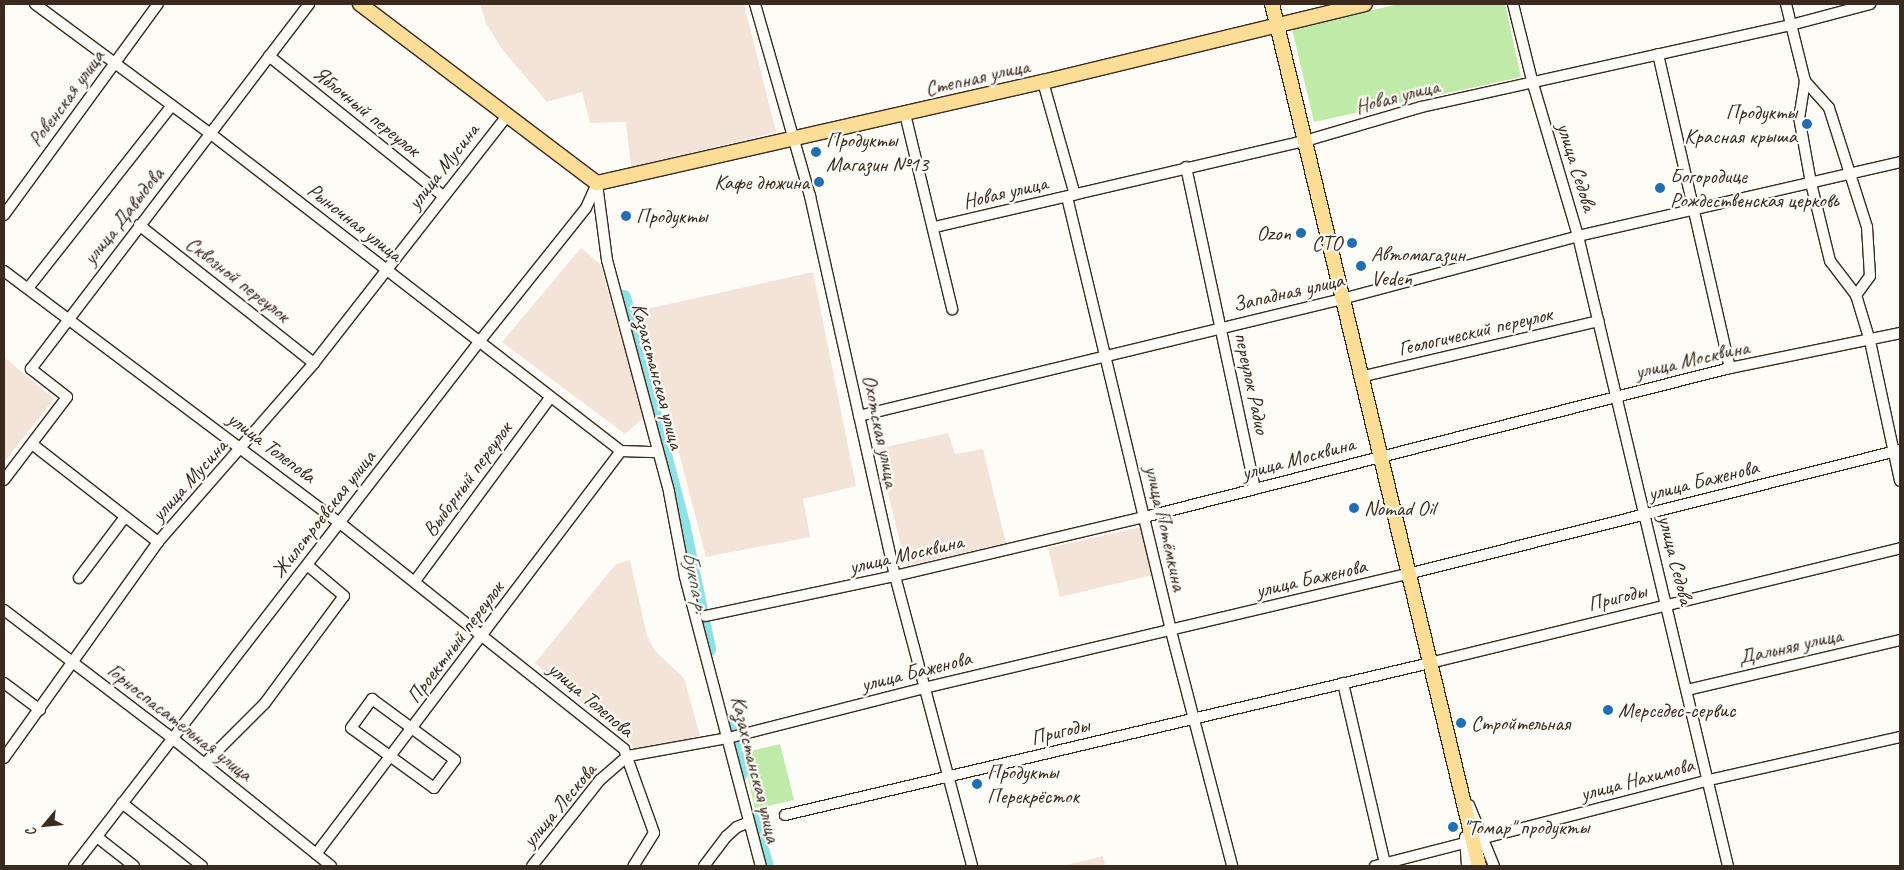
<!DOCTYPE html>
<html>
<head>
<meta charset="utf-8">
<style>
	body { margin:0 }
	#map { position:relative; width:1904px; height:870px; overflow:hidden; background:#fdfcf7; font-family:Caveat,sans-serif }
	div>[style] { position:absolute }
	.built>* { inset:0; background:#f3e3d8 }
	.green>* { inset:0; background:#bfeaa7 }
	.river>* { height:14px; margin:-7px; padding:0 7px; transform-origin:7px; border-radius:7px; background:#8fe1e6 }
	.roads { filter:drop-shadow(1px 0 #3b2a1e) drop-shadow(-1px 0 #3b2a1e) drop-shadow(0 1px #3b2a1e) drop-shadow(0 -1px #3b2a1e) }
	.minor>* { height:10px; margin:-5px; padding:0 5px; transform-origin:5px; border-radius:5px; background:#fdfcf7 }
	.major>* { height:14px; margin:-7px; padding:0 7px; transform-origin:7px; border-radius:7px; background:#fedd96 }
	.dots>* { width:14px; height:14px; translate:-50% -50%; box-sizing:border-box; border:2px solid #fdfcf7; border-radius:50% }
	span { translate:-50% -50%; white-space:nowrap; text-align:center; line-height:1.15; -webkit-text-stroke:4.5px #fdfcf7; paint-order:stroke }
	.street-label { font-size:21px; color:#3b2a1e }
	.poi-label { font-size:21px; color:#3b2a1e }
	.right { translate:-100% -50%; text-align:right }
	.left { translate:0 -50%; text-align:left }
	.water-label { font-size:22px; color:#505850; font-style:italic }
	.frame { position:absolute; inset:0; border:5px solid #3b2a1e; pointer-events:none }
	.north { position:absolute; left:20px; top:800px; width:50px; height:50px; -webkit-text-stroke:4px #fdfcf7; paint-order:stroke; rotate:242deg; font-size:14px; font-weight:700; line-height:20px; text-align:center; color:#3b2a1e }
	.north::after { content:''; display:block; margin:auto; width:18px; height:22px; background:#3b2a1e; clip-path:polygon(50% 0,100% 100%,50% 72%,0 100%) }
</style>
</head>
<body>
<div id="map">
	<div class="built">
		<div style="clip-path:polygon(480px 4px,744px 4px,776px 132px,631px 167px,626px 122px,590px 123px,582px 92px,547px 102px,501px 48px,486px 23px)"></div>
		<div style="clip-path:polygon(581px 248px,601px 265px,643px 418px,625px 434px,502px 342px)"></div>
		<div style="clip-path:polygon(813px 272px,856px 486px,803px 499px,810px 537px,706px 557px,642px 310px)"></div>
		<div style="clip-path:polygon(4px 357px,54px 399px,4px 462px)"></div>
		<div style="clip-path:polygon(948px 433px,955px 454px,983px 449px,1006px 543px,906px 566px,877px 449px)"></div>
		<div style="clip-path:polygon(1141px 527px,1153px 575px,1060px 597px,1048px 548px)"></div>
		<div style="clip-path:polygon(630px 560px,647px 636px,656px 652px,684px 678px,700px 736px,637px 749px,535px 663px,616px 564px)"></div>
		<div style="clip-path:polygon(1103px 856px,1105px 866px,1063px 866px)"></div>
	</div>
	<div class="green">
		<div style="clip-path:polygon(1399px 4px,1505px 4px,1521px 77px,1314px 122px,1292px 29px)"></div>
		<div style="clip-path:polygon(780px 744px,794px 800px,755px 809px,742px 753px)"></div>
	</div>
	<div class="river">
		<div style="left:624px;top:297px;width:234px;rotate:75.4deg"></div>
		<div style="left:683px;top:523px;width:129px;rotate:78.3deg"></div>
		<div style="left:729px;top:725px;width:50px;rotate:76.2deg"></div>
		<div style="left:752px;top:817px;width:51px;rotate:73deg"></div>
	</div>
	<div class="roads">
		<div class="minor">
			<div style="left:35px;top:4px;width:219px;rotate:36.5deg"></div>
			<div style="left:211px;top:134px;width:518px;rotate:37.71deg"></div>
			<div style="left:621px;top:451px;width:36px;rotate:2deg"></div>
			<div style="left:755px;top:4px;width:200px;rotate:74deg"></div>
			<div style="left:810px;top:196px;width:389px;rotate:77.4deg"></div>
			<div style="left:895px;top:576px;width:300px;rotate:75.1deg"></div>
			<div style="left:1513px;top:4px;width:82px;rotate:76deg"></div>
			<div style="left:1533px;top:84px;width:159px;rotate:73.5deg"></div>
			<div style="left:1578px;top:236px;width:648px;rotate:76.61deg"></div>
			<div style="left:1786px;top:4px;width:79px;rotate:76.1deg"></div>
			<div style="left:1805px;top:81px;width:36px;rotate:99deg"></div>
			<div style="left:1799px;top:117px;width:67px;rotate:79.7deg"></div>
			<div style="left:1811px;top:183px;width:80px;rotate:76.3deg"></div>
			<div style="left:1830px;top:261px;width:43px;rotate:52.6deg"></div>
			<div style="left:1856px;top:295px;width:48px;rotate:73.1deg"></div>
			<div style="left:1870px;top:341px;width:143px;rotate:77.9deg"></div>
			<div style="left:1658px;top:54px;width:322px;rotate:77.1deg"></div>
			<div style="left:269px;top:56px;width:222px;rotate:38.8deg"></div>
			<div style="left:1805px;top:81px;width:36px;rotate:48deg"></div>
			<div style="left:1829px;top:108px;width:125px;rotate:72.3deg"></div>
			<div style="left:1867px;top:227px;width:49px;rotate:86.5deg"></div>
			<div style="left:1870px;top:276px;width:24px;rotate:126deg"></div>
			<div style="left:1043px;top:82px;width:117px;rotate:74.2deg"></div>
			<div style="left:905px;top:114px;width:201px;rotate:76.4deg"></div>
			<div style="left:1186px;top:167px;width:329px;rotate:77.9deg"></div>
			<div style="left:597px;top:184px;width:77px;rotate:82.5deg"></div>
			<div style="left:607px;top:260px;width:240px;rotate:75deg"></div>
			<div style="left:669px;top:492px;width:86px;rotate:79.3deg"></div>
			<div style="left:685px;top:577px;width:299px;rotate:75.3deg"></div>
			<div style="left:1067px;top:197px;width:446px;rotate:76.5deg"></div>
			<div style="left:1171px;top:631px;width:243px;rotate:75.4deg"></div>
			<div style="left:4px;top:215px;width:261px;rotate:-53.9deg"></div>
			<div style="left:139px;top:225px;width:223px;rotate:38.3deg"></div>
			<div style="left:935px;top:227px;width:380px;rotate:-13.1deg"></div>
			<div style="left:1305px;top:141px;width:121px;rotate:-16.3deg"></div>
			<div style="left:1421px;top:107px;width:379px;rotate:-12.5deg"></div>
			<div style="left:1791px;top:25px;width:82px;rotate:-14.9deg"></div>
			<div style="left:4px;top:271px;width:420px;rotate:36.9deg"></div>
			<div style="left:340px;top:523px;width:363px;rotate:38.5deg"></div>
			<div style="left:624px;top:749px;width:89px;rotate:70.3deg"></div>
			<div style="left:654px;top:833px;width:39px;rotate:122deg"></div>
			<div style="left:29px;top:287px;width:231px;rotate:-51.8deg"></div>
			<div style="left:1360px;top:377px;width:245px;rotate:-13.2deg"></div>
			<div style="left:859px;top:416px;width:497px;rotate:-13.6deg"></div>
			<div style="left:1342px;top:299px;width:244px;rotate:-14.9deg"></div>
			<div style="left:1578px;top:236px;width:330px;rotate:-12.9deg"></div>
			<div style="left:32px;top:444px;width:160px;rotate:37.9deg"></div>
			<div style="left:4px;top:480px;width:104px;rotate:-52.8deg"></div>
			<div style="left:67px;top:397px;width:46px;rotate:-142.1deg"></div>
			<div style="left:31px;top:369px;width:459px;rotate:-52.7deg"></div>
			<div style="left:79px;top:578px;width:76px;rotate:-53deg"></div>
			<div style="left:415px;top:581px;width:227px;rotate:-53.6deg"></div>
			<div style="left:4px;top:610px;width:211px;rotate:37.3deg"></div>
			<div style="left:172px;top:738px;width:204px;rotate:38.8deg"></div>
			<div style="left:705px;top:616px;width:194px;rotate:-11.9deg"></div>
			<div style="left:895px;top:576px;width:257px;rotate:-13.3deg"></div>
			<div style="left:1145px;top:517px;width:604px;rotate:-14.29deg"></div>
			<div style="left:1730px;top:368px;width:174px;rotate:-11.6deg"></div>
			<div style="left:4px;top:683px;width:45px;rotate:36.9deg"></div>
			<div style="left:1343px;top:683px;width:186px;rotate:76.9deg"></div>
			<div style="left:1687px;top:690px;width:219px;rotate:-13.2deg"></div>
			<div style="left:372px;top:699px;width:103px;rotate:36.3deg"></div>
			<div style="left:455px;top:760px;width:35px;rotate:127deg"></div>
			<div style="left:434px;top:788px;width:102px;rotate:-144.1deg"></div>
			<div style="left:351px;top:728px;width:36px;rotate:-54deg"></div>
			<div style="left:4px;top:758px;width:265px;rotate:-54.5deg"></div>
			<div style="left:158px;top:542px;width:237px;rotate:-48.9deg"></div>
			<div style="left:314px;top:363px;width:312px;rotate:-52deg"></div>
			<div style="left:204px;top:764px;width:86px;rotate:-45deg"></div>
			<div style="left:265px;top:703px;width:133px;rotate:-53.6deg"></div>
			<div style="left:344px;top:596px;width:48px;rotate:-140deg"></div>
			<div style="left:122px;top:803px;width:102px;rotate:38.2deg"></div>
			<div style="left:1469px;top:805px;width:66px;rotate:67.7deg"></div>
			<div style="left:785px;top:815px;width:663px;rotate:-13.26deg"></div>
			<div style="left:1430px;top:663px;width:484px;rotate:-13.7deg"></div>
			<div style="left:97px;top:837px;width:47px;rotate:38.1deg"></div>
			<div style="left:1465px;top:837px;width:29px;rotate:86deg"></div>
			<div style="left:316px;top:854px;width:505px;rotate:-52.88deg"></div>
			<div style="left:74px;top:866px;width:662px;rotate:-52.3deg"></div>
			<div style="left:479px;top:342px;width:171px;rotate:-51.4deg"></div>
			<div style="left:586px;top:208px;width:27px;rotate:-66deg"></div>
			<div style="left:532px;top:866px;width:110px;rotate:-51.7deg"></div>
			<div style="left:600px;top:780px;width:37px;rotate:-41deg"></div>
			<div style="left:628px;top:756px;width:102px;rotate:-10.2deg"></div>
			<div style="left:728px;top:738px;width:202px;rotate:-14.3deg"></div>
			<div style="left:924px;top:688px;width:497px;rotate:-13.3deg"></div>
			<div style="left:1408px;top:574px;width:507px;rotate:-14.15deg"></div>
			<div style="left:704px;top:866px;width:38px;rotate:-53deg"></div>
			<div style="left:727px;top:836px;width:13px;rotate:-42deg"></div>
			<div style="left:737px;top:827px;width:11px;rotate:-22deg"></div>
			<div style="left:1375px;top:866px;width:345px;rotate:-14.4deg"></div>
			<div style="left:1709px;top:780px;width:196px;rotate:-12.7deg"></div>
		</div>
		<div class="major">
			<div style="left:360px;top:4px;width:297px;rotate:37.1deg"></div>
			<div style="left:597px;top:183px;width:457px;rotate:-12.8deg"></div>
			<div style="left:1043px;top:82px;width:331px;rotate:-13.6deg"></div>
			<div style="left:1272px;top:4px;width:887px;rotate:76.5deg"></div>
		</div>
	</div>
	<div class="dots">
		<div style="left:1807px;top:124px;background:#1f6fb2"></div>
		<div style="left:816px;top:152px;background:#1f6fb2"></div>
		<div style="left:819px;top:182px;background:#1f6fb2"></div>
		<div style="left:1660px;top:188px;background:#1f6fb2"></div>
		<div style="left:626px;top:216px;background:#1f6fb2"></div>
		<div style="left:1301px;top:233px;background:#1f6fb2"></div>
		<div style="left:1352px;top:243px;background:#1f6fb2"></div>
		<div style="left:1361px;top:266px;background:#1f6fb2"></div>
		<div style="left:1354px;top:508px;background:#1f6fb2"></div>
		<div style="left:1608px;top:710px;background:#1f6fb2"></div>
		<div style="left:1461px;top:723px;background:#1f6fb2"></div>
		<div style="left:977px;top:784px;background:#1f6fb2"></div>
		<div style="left:1453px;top:827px;background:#1f6fb2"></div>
	</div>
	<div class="street-label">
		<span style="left:977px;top:77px;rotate:-13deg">Степная улица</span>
		<span style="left:1397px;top:96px;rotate:-15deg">Новая улица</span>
		<span style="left:66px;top:98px;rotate:-54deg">Ровенская улица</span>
		<span style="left:367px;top:111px;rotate:39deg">Яблочный переулок</span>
		<span style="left:443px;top:166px;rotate:-52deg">улица Мусина</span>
		<span style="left:1577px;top:167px;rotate:73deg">улица Седова</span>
		<span style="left:1005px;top:192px;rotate:-13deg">Новая улица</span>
		<span style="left:123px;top:216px;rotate:-52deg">улица Давыдова</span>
		<span style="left:355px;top:222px;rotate:38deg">Рыночная улица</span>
		<span style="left:238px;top:279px;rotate:38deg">Сквозной переулок</span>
		<span style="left:1288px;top:292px;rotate:-13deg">Западная улица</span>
		<span style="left:1475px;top:331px;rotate:-13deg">Геологический переулок</span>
		<span style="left:1692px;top:359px;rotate:-13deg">улица Москвина</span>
		<span style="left:658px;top:376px;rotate:75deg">Казахстанская улица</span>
		<span style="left:1252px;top:383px;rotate:78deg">переулок Радио</span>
		<span style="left:881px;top:431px;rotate:78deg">Охотская улица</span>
		<span style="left:272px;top:447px;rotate:37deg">улица Толепова</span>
		<span style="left:1298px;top:458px;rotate:-15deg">улица Москвина</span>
		<span style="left:467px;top:479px;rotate:-54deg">Выборный переулок</span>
		<span style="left:189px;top:480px;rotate:-48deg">улица Мусина</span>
		<span style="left:1703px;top:480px;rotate:-14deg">улица Баженова</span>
		<span style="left:323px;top:514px;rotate:-52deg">Жилстроевская улица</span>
		<span style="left:1166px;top:528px;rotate:77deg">улица Потёмкина</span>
		<span style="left:906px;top:554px;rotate:-13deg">улица Москвина</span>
		<span style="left:1676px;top:560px;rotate:76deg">улица Седова</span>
		<span style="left:1311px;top:578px;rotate:-13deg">улица Баженова</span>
		<span style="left:1617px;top:597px;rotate:-14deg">Пригоды</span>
		<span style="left:455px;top:642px;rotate:-53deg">Проектный переулок</span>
		<span style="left:1790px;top:646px;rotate:-13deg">Дальняя улица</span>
		<span style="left:916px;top:671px;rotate:-14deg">улица Баженова</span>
		<span style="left:591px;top:699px;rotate:40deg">улица Толепова</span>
		<span style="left:180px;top:722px;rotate:38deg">Горноспасательная улица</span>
		<span style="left:1060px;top:731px;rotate:-14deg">Пригоды</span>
		<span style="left:756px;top:769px;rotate:76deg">Казахстанская улица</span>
		<span style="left:1637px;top:779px;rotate:-15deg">улица Нахимова</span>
		<span style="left:559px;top:805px;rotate:-50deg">улица Лескова</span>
	</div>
	<div class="poi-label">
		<span class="right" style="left:1797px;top:124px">Продукты<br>Красная крыша</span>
		<span class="left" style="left:826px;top:152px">Продукты<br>Магазин №13</span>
		<span class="left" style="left:1670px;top:188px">Богородице<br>Рождественская церковь</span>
		<span class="right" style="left:809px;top:182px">Кафе дюжина</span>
		<span class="left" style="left:636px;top:216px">Продукты</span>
		<span class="right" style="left:1291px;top:233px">Ozon</span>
		<span class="right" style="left:1342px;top:243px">СТО</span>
		<span class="left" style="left:1371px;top:266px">Автомагазин<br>Veden</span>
		<span class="left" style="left:1364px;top:508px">Nomad Oil</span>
		<span class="left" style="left:1618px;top:710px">Мерседес-сервис</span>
		<span class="left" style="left:1471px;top:723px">Стройтельная</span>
		<span class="left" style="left:987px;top:784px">Продукты<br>Перекрёсток</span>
		<span class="left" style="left:1463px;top:827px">"Томар" продукты</span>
	</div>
	<div class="water-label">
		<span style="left:695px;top:582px;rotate:79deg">Букпа р.</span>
	</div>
	<div class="frame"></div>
	<div class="north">С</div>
</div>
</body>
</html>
